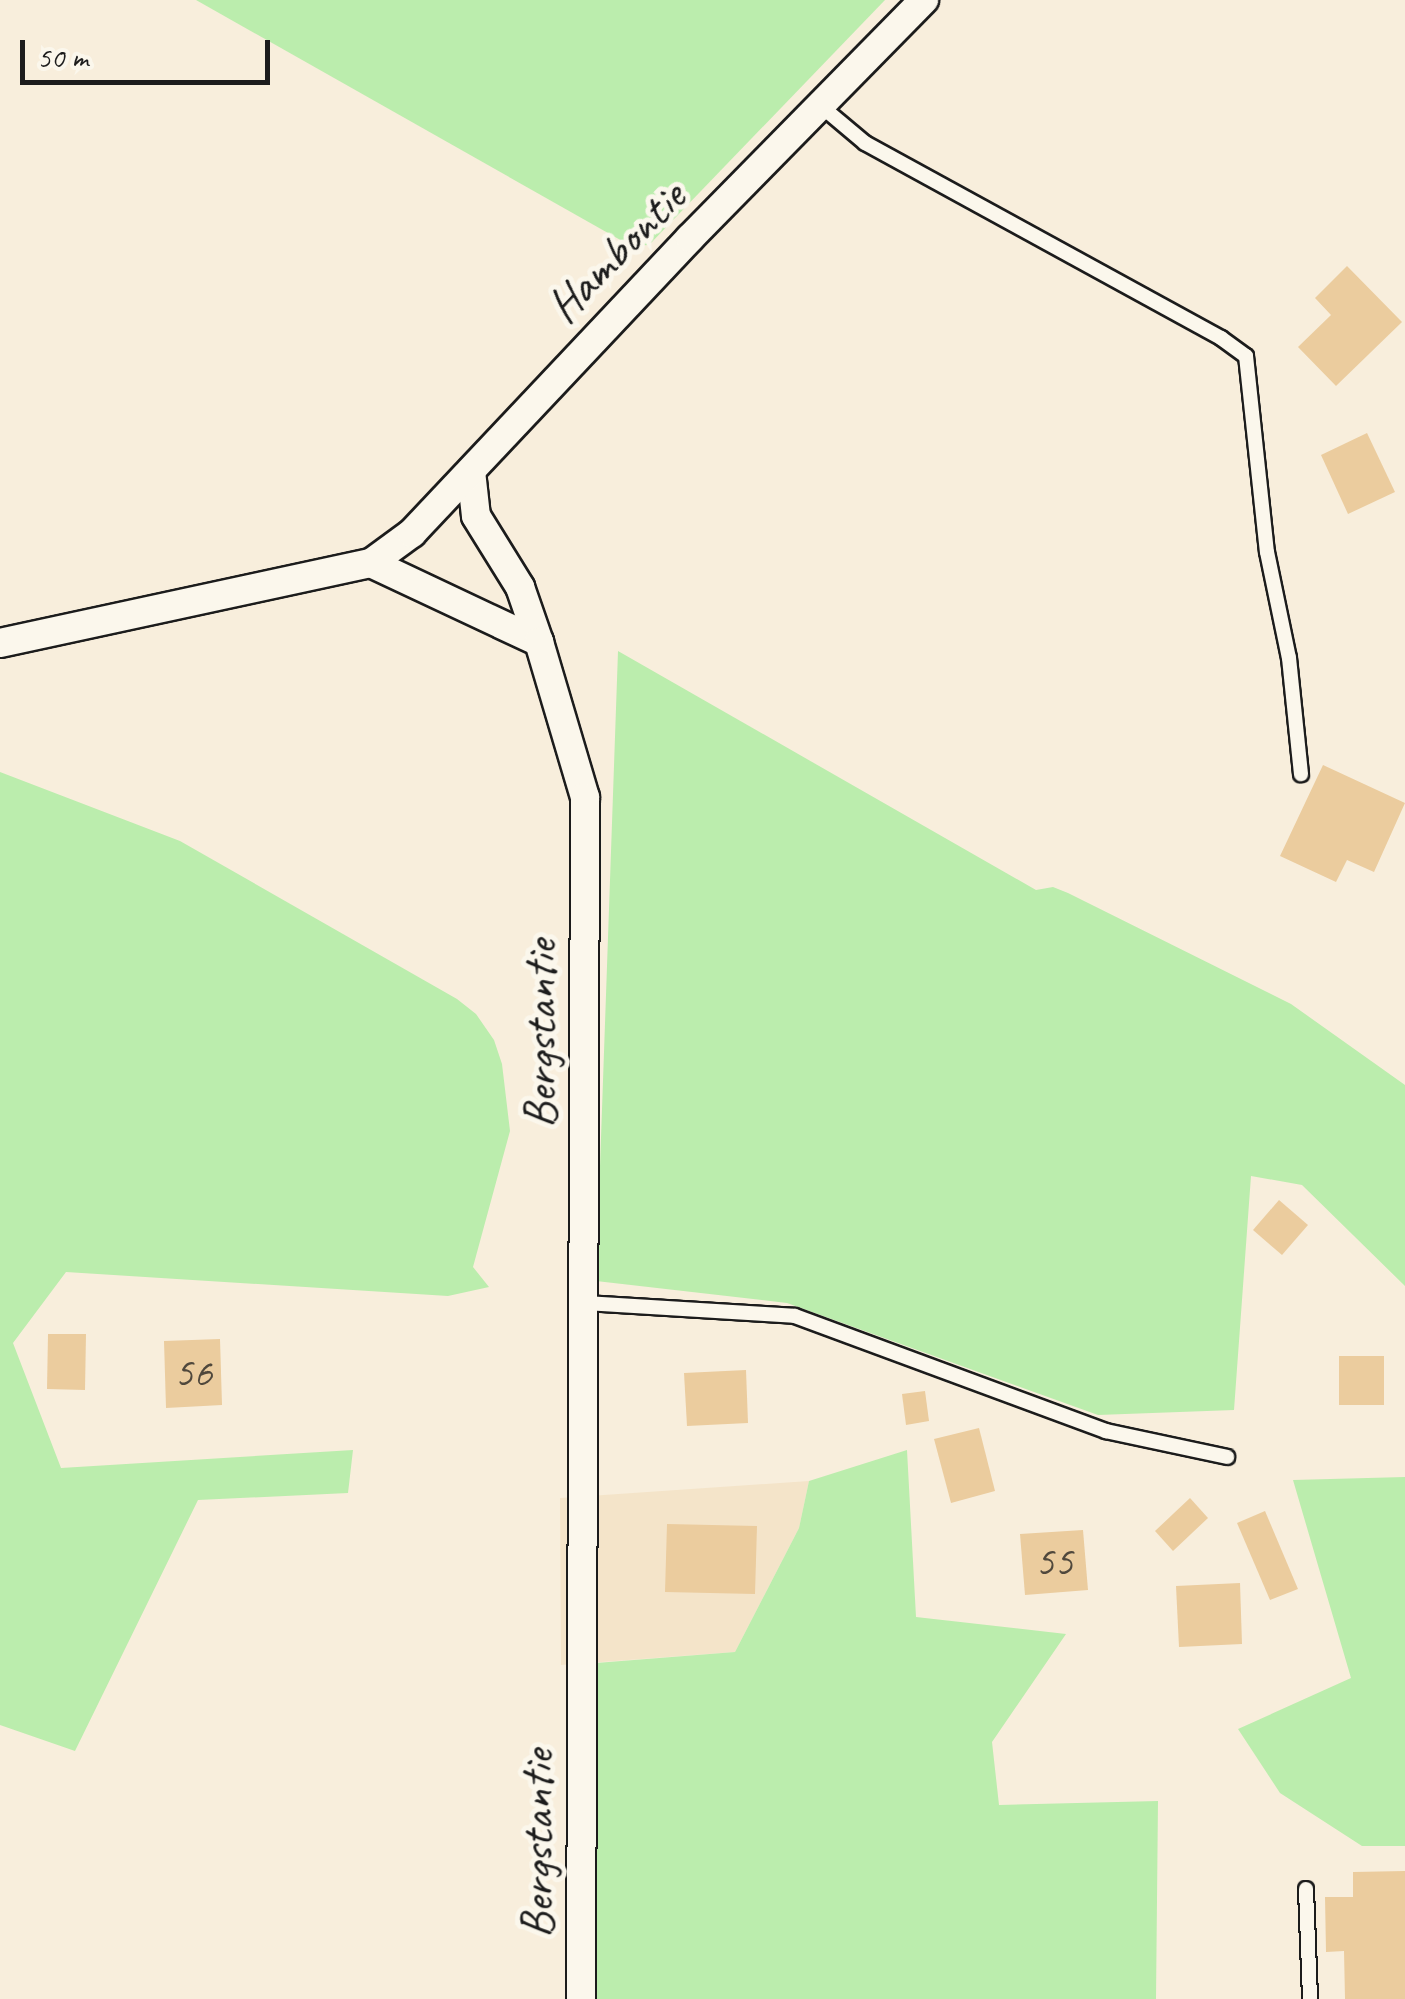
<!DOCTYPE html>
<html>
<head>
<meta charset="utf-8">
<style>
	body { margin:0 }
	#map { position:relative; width:1405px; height:1999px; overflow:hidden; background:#f8eedc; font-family:Caveat,sans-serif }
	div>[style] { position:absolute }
	.built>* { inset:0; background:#f4e4c9 }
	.green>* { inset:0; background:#bbedad }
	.building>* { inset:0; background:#ebcc9e }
	.roads { filter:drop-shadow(2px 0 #1c1c1c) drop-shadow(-2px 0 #1c1c1c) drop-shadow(0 2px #1c1c1c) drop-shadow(0 -2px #1c1c1c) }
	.lane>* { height:14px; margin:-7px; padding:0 7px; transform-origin:7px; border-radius:7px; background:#fbf7ec }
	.street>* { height:28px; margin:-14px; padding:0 14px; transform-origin:14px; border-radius:14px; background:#fbf7ec }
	span { translate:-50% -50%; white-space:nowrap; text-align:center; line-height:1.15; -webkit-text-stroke:10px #fbf7ec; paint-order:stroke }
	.number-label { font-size:42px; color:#50483c }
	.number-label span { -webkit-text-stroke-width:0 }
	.street-label { font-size:48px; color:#1c1c1c }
	.scale { position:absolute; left:20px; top:40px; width:250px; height:45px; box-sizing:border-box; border:5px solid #1c1c1c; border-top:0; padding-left:12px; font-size:30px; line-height:35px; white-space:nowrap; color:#1c1c1c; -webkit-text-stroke:8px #fbf7ec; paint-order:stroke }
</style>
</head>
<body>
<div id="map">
	<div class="built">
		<div style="clip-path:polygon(809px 1481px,799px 1528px,735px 1652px,561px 1665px,560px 1498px)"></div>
	</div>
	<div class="green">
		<div style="clip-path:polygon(196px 0,885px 0,649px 245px,631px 246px)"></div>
		<div style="clip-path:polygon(618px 651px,1036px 890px,1053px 887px,1068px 893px,1291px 1004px,1405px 1085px,1405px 1286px,1302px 1185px,1251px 1176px,1234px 1410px,1098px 1415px,787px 1303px,596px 1281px)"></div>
		<div style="clip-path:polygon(0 772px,180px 841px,457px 999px,476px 1014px,494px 1040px,502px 1064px,510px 1131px,473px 1267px,489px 1287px,448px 1296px,66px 1272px,13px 1343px,61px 1468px,353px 1450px,348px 1493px,198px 1500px,75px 1751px,0 1725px)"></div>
		<div style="clip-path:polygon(907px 1450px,916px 1617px,1066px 1634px,992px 1742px,999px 1805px,1158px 1801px,1156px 1999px,595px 1999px,596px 1663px,735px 1652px,799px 1528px,809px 1481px)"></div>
		<div style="clip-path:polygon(1405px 1477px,1405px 1846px,1362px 1846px,1280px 1793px,1238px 1729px,1351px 1678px,1293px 1480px)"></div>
	</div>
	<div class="building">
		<div style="clip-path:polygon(1347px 266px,1402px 322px,1336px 386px,1298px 347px,1331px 315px,1315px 298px)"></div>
		<div style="clip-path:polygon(1367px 433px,1395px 492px,1348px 514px,1321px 455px)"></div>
		<div style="clip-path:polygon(1323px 765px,1405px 803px,1374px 872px,1347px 860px,1336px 882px,1280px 856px)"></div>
		<div style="clip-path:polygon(1279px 1200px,1308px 1225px,1282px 1255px,1253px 1230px)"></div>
		<div style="clip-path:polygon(48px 1334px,86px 1334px,85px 1390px,47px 1389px)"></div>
		<div style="clip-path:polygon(220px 1339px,222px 1405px,166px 1408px,164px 1341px)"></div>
		<div style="clip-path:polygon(1339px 1356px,1384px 1356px,1384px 1405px,1339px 1405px)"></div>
		<div style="clip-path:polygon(746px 1370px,748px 1423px,687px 1426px,684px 1373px)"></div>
		<div style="clip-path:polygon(925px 1391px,929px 1421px,906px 1425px,902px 1394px)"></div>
		<div style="clip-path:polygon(979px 1428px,995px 1491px,951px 1503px,934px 1439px)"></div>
		<div style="clip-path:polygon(1190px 1498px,1208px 1518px,1173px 1551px,1155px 1531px)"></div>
		<div style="clip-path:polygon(1265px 1511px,1298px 1589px,1270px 1600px,1237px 1523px)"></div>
		<div style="clip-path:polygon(667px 1524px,757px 1526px,755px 1594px,665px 1592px)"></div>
		<div style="clip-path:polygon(1083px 1530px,1088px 1590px,1025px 1595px,1020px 1534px)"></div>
		<div style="clip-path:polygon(1240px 1583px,1242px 1644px,1179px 1647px,1176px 1586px)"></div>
		<div style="clip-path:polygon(1405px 1871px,1405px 1999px,1345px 1999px,1344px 1951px,1326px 1952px,1325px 1897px,1353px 1897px,1353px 1872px)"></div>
	</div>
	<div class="roads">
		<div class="lane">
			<div style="left:821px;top:106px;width:57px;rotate:40.1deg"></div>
			<div style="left:865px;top:143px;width:406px;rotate:28.7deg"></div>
			<div style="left:1221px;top:338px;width:31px;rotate:36deg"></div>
			<div style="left:1246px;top:356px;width:197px;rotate:83.9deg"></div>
			<div style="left:1267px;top:552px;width:108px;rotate:78.3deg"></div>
			<div style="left:1289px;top:658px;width:117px;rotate:84.1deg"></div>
			<div style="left:584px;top:1303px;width:211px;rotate:3.5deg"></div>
			<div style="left:795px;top:1316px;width:332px;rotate:20.3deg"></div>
			<div style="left:1106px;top:1431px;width:124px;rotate:12.1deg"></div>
			<div style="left:1306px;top:1889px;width:110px;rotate:87.9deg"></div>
		</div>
		<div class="street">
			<div style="left:471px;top:471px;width:45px;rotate:83.7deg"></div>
			<div style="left:476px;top:516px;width:84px;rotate:58.2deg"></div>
			<div style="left:520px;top:587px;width:58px;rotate:70.9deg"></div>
			<div style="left:371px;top:563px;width:51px;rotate:-36.2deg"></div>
			<div style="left:412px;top:533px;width:405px;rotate:-46.7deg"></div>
			<div style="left:690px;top:238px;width:334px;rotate:-45.5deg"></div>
			<div style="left:0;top:643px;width:380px;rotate:-12.2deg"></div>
			<div style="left:371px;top:563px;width:186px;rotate:25.2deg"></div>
			<div style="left:539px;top:642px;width:162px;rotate:73.5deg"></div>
			<div style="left:585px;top:797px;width:1202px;rotate:90.19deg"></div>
		</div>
	</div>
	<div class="number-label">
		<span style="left:193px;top:1373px">56</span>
		<span style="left:1054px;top:1562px">55</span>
	</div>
	<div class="street-label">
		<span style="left:616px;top:252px;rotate:-46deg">Hambontie</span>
		<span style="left:540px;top:1034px;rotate:-90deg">Bergstantie</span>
		<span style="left:537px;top:1844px;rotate:-90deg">Bergstantie</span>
	</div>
	<div class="scale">50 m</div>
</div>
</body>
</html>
